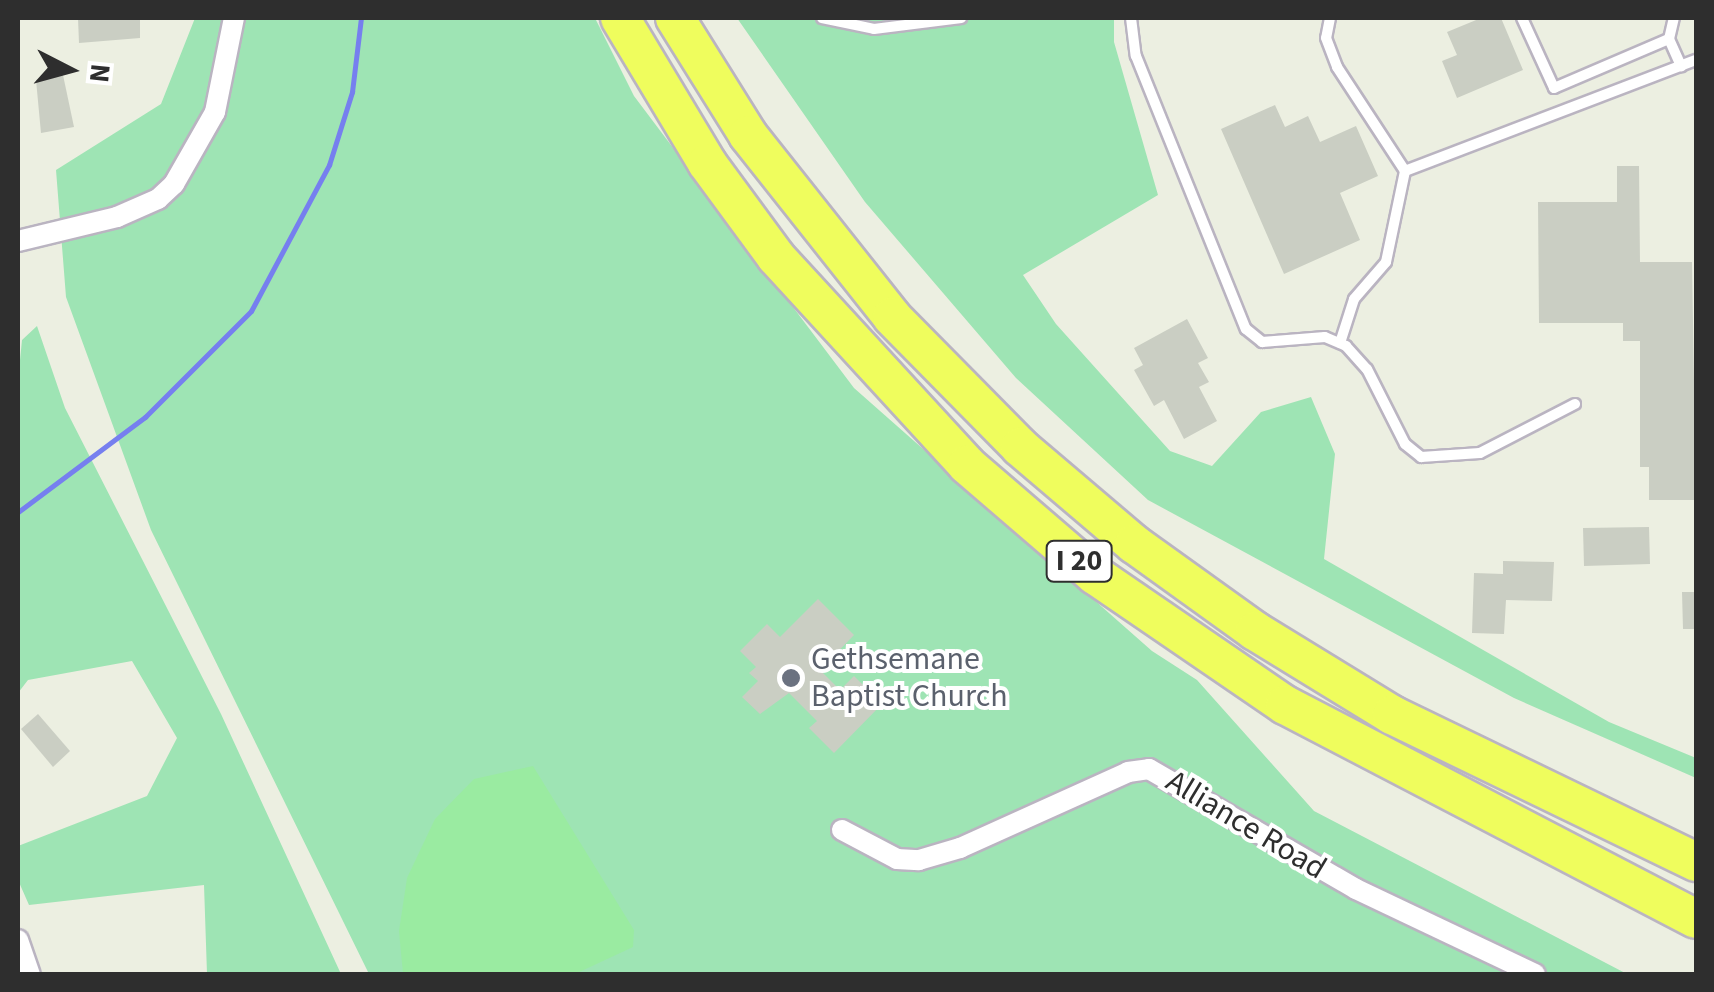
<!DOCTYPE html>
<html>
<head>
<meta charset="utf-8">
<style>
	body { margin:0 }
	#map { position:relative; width:1714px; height:992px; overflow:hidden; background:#ecefe1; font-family:"Source Sans 3",sans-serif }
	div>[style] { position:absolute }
	.green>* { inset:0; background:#9ee4b4 }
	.pitch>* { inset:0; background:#9aeba1 }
	.stream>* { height:5px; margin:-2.5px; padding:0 2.5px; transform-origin:2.5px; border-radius:2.5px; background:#767fef }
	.building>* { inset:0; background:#cacec3 }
	.roads { filter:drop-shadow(2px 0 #bab4c1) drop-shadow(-2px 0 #bab4c1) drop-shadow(0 2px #bab4c1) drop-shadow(0 -2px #bab4c1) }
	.service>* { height:10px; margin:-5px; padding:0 5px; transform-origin:5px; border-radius:5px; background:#fff }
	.minor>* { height:20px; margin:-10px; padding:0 10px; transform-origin:10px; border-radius:10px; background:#fff }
	.motorway>* { height:38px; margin:-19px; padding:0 19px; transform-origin:19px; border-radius:19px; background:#effd5d }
	.dots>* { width:28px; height:28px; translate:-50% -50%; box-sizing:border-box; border:5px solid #fff; border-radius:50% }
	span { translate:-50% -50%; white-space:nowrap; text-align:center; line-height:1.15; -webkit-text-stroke:8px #fff; paint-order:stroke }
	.shield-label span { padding:2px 8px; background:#fff; border:2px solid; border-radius:8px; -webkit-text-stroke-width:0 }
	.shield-label { font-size:30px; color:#2e2e2e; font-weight:700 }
	.worship-label { font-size:32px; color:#5b616d }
	.left { translate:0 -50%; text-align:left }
	.street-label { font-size:32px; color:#2e2e2e }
	.frame { position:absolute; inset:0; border:20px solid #2e2e2e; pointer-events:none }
	.north { position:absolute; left:20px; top:20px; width:100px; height:100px; -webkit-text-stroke:8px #fff; paint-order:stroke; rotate:96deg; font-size:28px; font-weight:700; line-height:40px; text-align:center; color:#2e2e2e }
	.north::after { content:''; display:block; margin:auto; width:35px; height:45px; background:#2e2e2e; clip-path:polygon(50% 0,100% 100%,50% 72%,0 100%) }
</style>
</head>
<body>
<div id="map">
	<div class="green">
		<div style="clip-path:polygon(195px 18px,595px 18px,634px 96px,854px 388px,1152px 651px,1197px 680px,1314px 811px,1627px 974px,369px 974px,151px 530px,66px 297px,56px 170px,161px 104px)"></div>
		<div style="clip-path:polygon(737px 18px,1114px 18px,1114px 42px,1158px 195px,1023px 275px,1056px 324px,1170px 451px,1212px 466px,1261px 412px,1311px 397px,1335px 454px,1324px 559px,1609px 722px,1696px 758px,1696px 778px,1514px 698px,1148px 500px,1016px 378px,865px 202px)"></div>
		<div style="clip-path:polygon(37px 326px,65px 408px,221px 714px,341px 974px,207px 974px,204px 885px,29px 905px,18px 880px,18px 846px,147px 796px,177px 738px,132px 661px,28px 680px,18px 693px,18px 380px,22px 340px)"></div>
	</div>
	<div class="pitch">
		<div style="clip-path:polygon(533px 766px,634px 930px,633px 947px,575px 974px,403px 974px,399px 931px,407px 878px,435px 819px,474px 779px)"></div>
	</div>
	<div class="stream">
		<div style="left:18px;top:512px;width:159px;rotate:-36.8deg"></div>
		<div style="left:145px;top:417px;width:150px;rotate:-45deg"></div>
		<div style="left:251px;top:311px;width:166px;rotate:-61.9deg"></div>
		<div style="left:329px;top:165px;width:77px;rotate:-72.5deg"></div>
		<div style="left:352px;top:92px;width:75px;rotate:-83.1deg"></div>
	</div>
	<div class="building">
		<div style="clip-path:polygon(78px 18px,140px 18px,140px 38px,79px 43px)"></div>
		<div style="clip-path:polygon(1481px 18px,1501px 18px,1523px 70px,1457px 98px,1442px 61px,1457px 55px,1447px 32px)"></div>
		<div style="clip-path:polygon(63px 75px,74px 127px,41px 133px,36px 80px)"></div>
		<div style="clip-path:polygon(1275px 105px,1285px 127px,1308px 116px,1320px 142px,1356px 126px,1378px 176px,1340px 193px,1360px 240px,1284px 274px,1221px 129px)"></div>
		<div style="clip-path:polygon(1617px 166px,1639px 166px,1640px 262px,1692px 262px,1696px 500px,1649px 500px,1649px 467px,1640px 467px,1640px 341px,1623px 341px,1623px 323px,1539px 323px,1538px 202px,1617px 202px)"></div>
		<div style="clip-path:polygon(1187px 319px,1208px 358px,1198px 363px,1209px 382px,1199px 387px,1217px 421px,1184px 439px,1164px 400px,1154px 406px,1134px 370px,1143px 365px,1134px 348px)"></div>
		<div style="clip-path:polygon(1649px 527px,1650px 564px,1584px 566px,1583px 528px)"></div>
		<div style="clip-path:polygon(1503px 561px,1554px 562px,1552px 601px,1506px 600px,1504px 634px,1472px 633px,1474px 573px,1503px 574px)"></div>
		<div style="clip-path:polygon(1682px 592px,1696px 592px,1696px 629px,1683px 629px)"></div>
		<div style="clip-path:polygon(818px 599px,854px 635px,820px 670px,840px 690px,854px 676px,882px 704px,834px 753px,809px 728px,817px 721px,789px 693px,760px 714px,742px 697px,758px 681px,749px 673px,756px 667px,740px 651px,767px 624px,780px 637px)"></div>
		<div style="clip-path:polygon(38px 714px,70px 751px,53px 767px,21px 729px)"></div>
	</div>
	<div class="roads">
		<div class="service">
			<div style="left:822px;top:18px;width:53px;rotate:11.9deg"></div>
			<div style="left:874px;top:29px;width:88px;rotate:-7.2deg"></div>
			<div style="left:1131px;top:18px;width:38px;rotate:83deg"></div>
			<div style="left:1136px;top:56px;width:294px;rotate:68.1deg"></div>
			<div style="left:1246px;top:329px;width:21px;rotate:39deg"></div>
			<div style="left:1262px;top:342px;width:63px;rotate:-4.5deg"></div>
			<div style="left:1325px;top:337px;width:23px;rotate:23deg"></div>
			<div style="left:1346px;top:346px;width:31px;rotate:48deg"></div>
			<div style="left:1367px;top:369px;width:84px;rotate:63.1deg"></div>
			<div style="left:1405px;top:444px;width:21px;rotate:39deg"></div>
			<div style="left:1421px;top:457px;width:59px;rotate:-3.9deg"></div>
			<div style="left:1480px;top:453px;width:107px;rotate:-27.3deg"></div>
			<div style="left:1330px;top:18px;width:20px;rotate:101deg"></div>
			<div style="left:1326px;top:38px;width:31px;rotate:69deg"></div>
			<div style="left:1337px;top:67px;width:124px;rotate:56.8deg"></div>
			<div style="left:1522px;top:18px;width:77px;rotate:65.4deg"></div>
			<div style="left:1554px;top:88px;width:125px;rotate:-23.1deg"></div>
			<div style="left:1669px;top:39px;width:30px;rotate:66deg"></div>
			<div style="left:1669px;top:39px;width:22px;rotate:-77deg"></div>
			<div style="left:1340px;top:343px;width:46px;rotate:-72.3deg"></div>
			<div style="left:1354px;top:299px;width:49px;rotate:-49.1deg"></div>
			<div style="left:1386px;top:262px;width:93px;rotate:-78.2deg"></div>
			<div style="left:1405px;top:171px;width:311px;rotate:-20.9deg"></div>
		</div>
		<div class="minor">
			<div style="left:18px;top:241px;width:102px;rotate:-13.6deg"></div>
			<div style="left:117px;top:217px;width:45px;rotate:-23.7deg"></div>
			<div style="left:158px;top:199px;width:22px;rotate:-43deg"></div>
			<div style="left:174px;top:184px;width:83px;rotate:-60.3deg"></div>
			<div style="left:215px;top:112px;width:96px;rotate:-78.6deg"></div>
			<div style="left:842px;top:830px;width:62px;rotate:27.8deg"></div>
			<div style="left:897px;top:859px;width:22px;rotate:3deg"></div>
			<div style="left:919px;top:860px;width:43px;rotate:-16.3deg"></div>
			<div style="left:960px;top:848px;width:184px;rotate:-24.3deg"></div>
			<div style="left:1128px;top:772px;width:21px;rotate:-8deg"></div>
			<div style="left:1149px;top:769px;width:239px;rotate:30.1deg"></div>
			<div style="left:1356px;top:889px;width:198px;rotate:25.4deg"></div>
			<div style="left:18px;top:940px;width:36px;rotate:71deg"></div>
		</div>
		<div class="motorway">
			<div style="left:620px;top:18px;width:169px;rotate:59deg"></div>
			<div style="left:707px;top:163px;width:117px;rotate:53.7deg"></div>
			<div style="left:776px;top:257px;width:282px;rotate:47.4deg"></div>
			<div style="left:967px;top:465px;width:169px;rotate:40.7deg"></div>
			<div style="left:1095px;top:575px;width:230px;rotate:34.4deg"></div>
			<div style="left:1285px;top:705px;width:463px;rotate:27.5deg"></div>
			<div style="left:675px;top:18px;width:138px;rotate:58deg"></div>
			<div style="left:748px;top:135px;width:232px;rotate:51.6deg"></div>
			<div style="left:892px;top:317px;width:182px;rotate:45.4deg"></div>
			<div style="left:1020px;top:447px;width:150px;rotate:40.4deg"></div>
			<div style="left:1134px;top:544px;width:149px;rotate:35.7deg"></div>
			<div style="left:1255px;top:631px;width:161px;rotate:31.5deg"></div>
			<div style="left:1392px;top:715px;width:338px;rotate:25.8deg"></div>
		</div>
	</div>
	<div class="dots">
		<div style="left:791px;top:678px;background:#6b7280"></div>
	</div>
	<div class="shield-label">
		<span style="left:1079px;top:561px">I 20</span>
	</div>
	<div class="worship-label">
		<span class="left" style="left:811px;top:678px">Gethsemane<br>Baptist Church</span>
	</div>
	<div class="street-label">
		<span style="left:1246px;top:825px;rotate:31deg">Alliance Road</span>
	</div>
	<div class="frame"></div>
	<div class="north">N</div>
</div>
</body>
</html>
